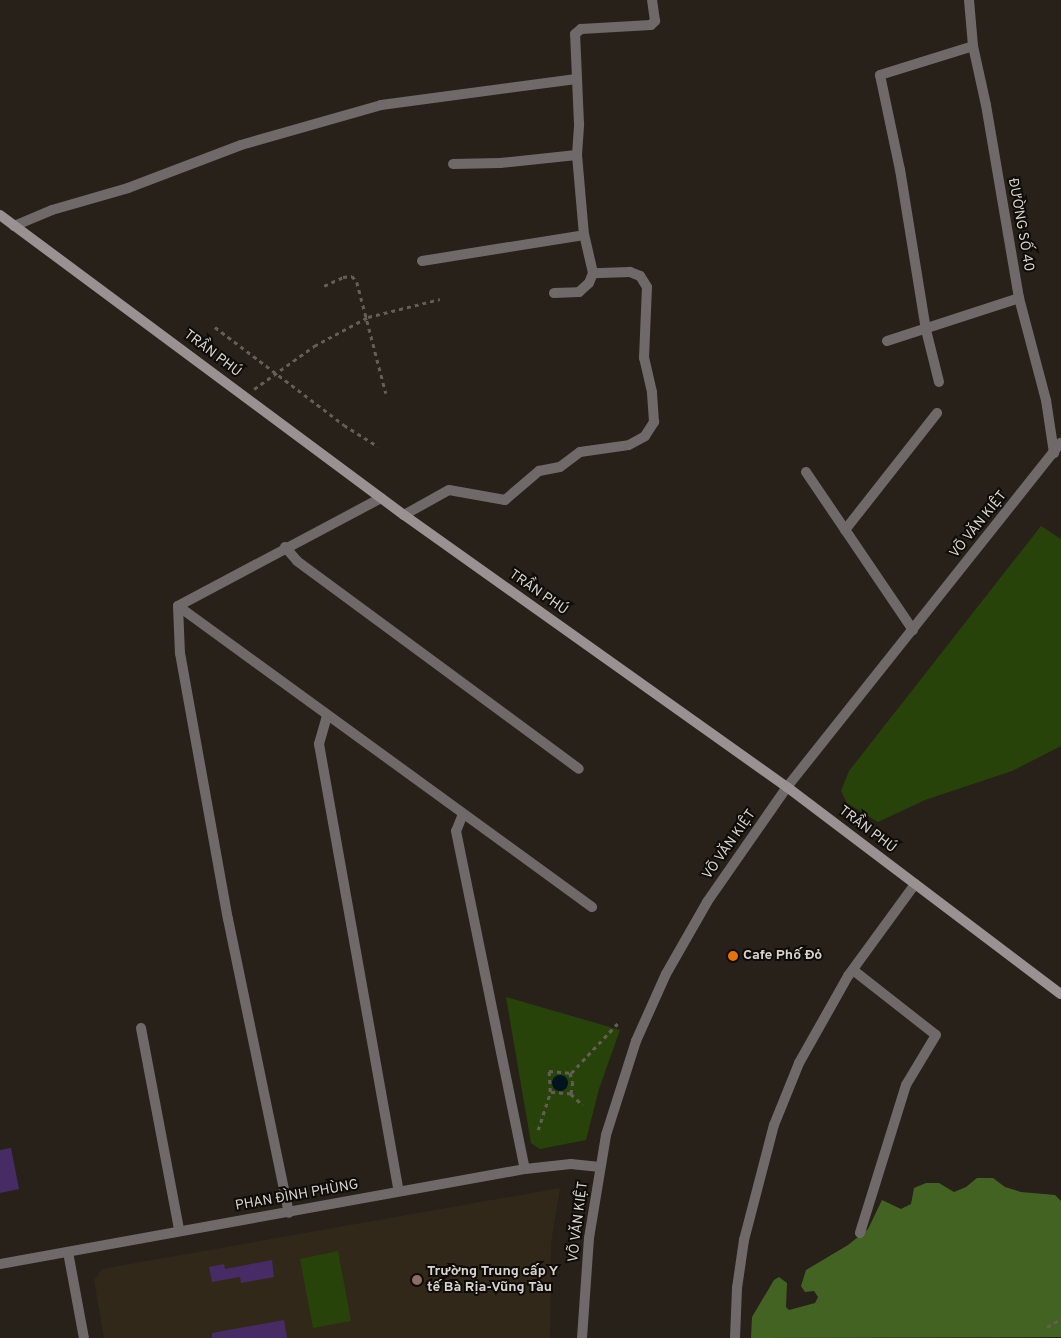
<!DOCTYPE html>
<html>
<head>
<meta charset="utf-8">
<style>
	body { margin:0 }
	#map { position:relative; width:1061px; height:1338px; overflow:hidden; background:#282119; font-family:Overpass,sans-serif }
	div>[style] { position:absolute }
	.built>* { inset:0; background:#32281a }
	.green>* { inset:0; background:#284309 }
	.forest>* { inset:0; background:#436322 }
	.water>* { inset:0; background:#001321 }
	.round { border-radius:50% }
	.building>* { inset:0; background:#472b65 }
	.path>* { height:2.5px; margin-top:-1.25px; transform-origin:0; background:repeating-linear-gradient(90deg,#645e57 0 4px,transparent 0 8px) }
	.minor>* { height:10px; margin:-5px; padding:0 5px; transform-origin:5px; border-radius:5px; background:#6f696a }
	.tertiary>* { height:10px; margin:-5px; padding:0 5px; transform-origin:5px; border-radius:5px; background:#6f696a }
	.secondary>* { height:10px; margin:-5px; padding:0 5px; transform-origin:5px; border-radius:5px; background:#9a9193 }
	.dots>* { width:14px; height:14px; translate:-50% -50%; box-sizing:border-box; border:2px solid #0e0b08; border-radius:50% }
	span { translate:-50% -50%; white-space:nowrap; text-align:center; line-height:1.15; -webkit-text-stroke:4px #0e0b08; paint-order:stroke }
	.street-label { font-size:14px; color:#d8d3ce }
	.poi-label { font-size:14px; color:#d8d3ce; font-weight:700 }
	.left { translate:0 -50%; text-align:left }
</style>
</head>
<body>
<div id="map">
	<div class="built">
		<div style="clip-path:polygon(560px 1188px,551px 1243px,550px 1338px,104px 1338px,94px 1280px,102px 1269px)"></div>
	</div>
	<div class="green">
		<div style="clip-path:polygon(1041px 526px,1061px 539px,1061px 746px,1012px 771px,925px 800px,878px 822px,847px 803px,841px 791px,849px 771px)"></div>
		<div style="clip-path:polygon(506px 997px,620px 1030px,599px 1089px,586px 1140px,540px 1149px,531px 1143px)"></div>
		<div style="clip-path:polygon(338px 1251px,351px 1321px,313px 1328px,300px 1259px)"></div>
	</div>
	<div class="forest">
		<div style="clip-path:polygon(977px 1178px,993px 1178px,1005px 1187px,1021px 1192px,1055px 1195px,1061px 1201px,1061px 1337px,751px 1338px,752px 1317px,774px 1280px,779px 1277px,787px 1283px,786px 1307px,789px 1310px,815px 1303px,818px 1297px,814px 1291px,805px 1292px,801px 1286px,806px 1270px,848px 1245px,868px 1229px,882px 1200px,901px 1209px,911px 1204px,914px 1188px,926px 1183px,939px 1183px,954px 1192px,966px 1187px)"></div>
	</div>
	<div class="water">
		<div class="round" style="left:552px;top:1075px;width:16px;height:16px"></div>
	</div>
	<div class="building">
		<div style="clip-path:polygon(11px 1148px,19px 1189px,0 1193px,0 1150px)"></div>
		<div style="clip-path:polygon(272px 1260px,274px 1277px,241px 1283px,240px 1277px,212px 1282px,209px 1267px,224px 1264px,225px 1269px)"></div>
		<div style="clip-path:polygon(284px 1320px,287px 1338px,212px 1338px,212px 1333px)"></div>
	</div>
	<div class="path">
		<div style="left:324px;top:286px;width:21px;rotate:-25deg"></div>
		<div style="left:343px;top:277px;width:9px;rotate:-6deg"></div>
		<div style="left:352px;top:276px;width:8px;rotate:50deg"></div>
		<div style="left:357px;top:282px;width:115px;rotate:75.4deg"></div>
		<div style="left:215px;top:327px;width:162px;rotate:37.2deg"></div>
		<div style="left:344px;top:425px;width:40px;rotate:32deg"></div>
		<div style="left:254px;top:389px;width:74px;rotate:-35.6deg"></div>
		<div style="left:314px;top:346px;width:61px;rotate:-28.2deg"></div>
		<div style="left:368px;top:317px;width:74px;rotate:-14deg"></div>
		<div style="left:549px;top:1071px;width:21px;rotate:5deg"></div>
		<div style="left:570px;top:1073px;width:9px;rotate:72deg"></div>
		<div style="left:573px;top:1082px;width:12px;rotate:99deg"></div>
		<div style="left:571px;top:1094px;width:21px;rotate:-175deg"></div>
		<div style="left:550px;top:1092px;width:21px;rotate:-93deg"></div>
		<div style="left:571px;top:1073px;width:69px;rotate:-46.8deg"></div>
		<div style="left:571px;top:1094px;width:16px;rotate:43deg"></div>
		<div style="left:538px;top:1130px;width:40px;rotate:-72deg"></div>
		<div style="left:1047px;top:1327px;width:16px;rotate:-30deg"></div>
	</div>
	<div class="minor">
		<div style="left:969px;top:0;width:46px;rotate:85deg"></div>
		<div style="left:973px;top:46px;width:60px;rotate:77.6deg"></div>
		<div style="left:986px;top:105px;width:196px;rotate:80.3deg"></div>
		<div style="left:1019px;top:298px;width:106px;rotate:75.2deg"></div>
		<div style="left:1046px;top:400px;width:54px;rotate:81.4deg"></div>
		<div style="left:453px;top:164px;width:47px;rotate:-1.2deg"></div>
		<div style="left:500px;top:163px;width:77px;rotate:-5.9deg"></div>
		<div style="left:14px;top:226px;width:41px;rotate:-22.8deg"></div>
		<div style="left:52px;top:210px;width:79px;rotate:-16.1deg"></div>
		<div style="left:128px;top:188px;width:121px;rotate:-20.8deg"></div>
		<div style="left:241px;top:145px;width:146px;rotate:-15.9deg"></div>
		<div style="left:381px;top:105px;width:197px;rotate:-7.6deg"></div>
		<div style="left:422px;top:261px;width:164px;rotate:-9.1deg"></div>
		<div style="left:554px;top:293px;width:25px;rotate:-2deg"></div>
		<div style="left:579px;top:292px;width:13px;rotate:-42deg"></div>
		<div style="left:589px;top:283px;width:11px;rotate:-68deg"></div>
		<div style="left:593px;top:273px;width:39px;rotate:-103deg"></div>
		<div style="left:584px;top:235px;width:80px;rotate:-95deg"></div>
		<div style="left:577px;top:155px;width:31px;rotate:-86deg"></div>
		<div style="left:579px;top:124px;width:90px;rotate:-92.5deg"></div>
		<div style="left:575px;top:34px;width:8px;rotate:-40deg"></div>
		<div style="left:581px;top:29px;width:70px;rotate:-3.3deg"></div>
		<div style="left:651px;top:25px;width:6px;rotate:-45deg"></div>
		<div style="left:655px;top:21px;width:21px;rotate:-98deg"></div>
		<div style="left:887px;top:341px;width:139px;rotate:-18deg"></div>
		<div style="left:939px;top:382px;width:54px;rotate:-104deg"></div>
		<div style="left:926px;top:330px;width:162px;rotate:-99.2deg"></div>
		<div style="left:900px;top:170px;width:97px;rotate:-101.9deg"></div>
		<div style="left:880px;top:75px;width:97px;rotate:-17.3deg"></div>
		<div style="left:806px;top:472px;width:191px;rotate:55.9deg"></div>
		<div style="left:404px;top:515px;width:51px;rotate:-29.1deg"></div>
		<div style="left:449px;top:490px;width:57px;rotate:10.1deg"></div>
		<div style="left:505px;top:500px;width:45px;rotate:-40.5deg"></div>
		<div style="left:539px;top:471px;width:21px;rotate:-11deg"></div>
		<div style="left:560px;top:467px;width:25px;rotate:-37deg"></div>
		<div style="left:580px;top:452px;width:49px;rotate:-8.1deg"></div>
		<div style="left:629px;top:445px;width:18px;rotate:-29deg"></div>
		<div style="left:645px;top:436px;width:17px;rotate:-57deg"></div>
		<div style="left:654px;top:422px;width:30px;rotate:-94deg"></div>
		<div style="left:652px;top:392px;width:35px;rotate:-103deg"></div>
		<div style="left:644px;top:358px;width:71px;rotate:-87.6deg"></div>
		<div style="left:647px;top:287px;width:13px;rotate:-122deg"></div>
		<div style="left:640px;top:276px;width:11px;rotate:-158deg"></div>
		<div style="left:630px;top:272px;width:37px;rotate:178deg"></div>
		<div style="left:845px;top:530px;width:149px;rotate:-51.8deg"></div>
		<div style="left:285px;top:547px;width:18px;rotate:49deg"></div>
		<div style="left:297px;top:561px;width:350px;rotate:36.4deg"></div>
		<div style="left:178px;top:606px;width:47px;rotate:87.6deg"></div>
		<div style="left:180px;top:653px;width:270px;rotate:79.8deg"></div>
		<div style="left:228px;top:919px;width:300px;rotate:78.3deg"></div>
		<div style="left:178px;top:606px;width:512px;rotate:36.02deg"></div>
		<div style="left:178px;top:606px;width:230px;rotate:-28deg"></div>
		<div style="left:327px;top:716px;width:29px;rotate:106deg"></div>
		<div style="left:319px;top:744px;width:454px;rotate:79.9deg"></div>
		<div style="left:463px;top:814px;width:18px;rotate:112deg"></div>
		<div style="left:456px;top:831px;width:345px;rotate:78.5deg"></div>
		<div style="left:853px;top:970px;width:105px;rotate:38.1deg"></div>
		<div style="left:936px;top:1035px;width:58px;rotate:121deg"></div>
		<div style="left:906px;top:1085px;width:155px;rotate:107.3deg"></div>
		<div style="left:141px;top:1028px;width:206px;rotate:79.3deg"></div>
		<div style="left:68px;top:1252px;width:87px;rotate:79.5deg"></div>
		<div style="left:0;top:1264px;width:534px;rotate:-10.26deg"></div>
		<div style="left:525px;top:1169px;width:46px;rotate:-6.2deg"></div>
		<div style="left:571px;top:1164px;width:29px;rotate:6deg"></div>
		<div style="left:735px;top:1338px;width:50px;rotate:-87.7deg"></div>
		<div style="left:737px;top:1288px;width:49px;rotate:-81.7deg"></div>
		<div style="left:744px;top:1240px;width:119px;rotate:-75.4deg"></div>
		<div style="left:774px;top:1125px;width:67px;rotate:-68deg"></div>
		<div style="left:799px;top:1063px;width:100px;rotate:-60.6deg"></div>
		<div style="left:848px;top:976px;width:114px;rotate:-53.9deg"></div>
	</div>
	<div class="tertiary">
		<div style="left:582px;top:1338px;width:100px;rotate:-86deg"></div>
		<div style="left:589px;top:1238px;width:104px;rotate:-80.6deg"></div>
		<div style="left:606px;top:1135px;width:99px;rotate:-72.3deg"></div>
		<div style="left:636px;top:1041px;width:73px;rotate:-65.9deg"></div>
		<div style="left:666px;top:974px;width:83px;rotate:-60.3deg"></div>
		<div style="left:707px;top:902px;width:140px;rotate:-55.2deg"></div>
		<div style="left:787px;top:787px;width:440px;rotate:-51.5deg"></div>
	</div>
	<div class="secondary">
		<div style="left:0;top:215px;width:503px;rotate:36.6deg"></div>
		<div style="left:404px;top:515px;width:470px;rotate:35.4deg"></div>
		<div style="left:787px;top:787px;width:343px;rotate:37.1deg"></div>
	</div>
	<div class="dots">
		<div style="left:733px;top:956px;background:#e8710a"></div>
		<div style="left:417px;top:1280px;background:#8d6e63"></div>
	</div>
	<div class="street-label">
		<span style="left:1020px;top:225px;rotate:80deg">ĐƯỜNG SỐ 40</span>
		<span style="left:212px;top:354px;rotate:37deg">TRẦN PHÚ</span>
		<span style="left:979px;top:525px;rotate:-51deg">VÕ VĂN KIỆT</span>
		<span style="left:538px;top:593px;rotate:35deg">TRẦN PHÚ</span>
		<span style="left:867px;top:830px;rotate:37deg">TRẦN PHÚ</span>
		<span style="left:730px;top:845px;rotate:-55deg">VÕ VĂN KIỆT</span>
		<span style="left:297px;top:1196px;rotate:-10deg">PHAN ĐÌNH PHÙNG</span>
		<span style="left:579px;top:1222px;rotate:-83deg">VÕ VĂN KIỆT</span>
	</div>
	<div class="poi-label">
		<span class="left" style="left:743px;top:956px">Cafe Phố Đỏ</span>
		<span class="left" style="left:427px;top:1280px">Trường Trung cấp Y<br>tế Bà Rịa-Vũng Tàu</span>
	</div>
</div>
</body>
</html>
